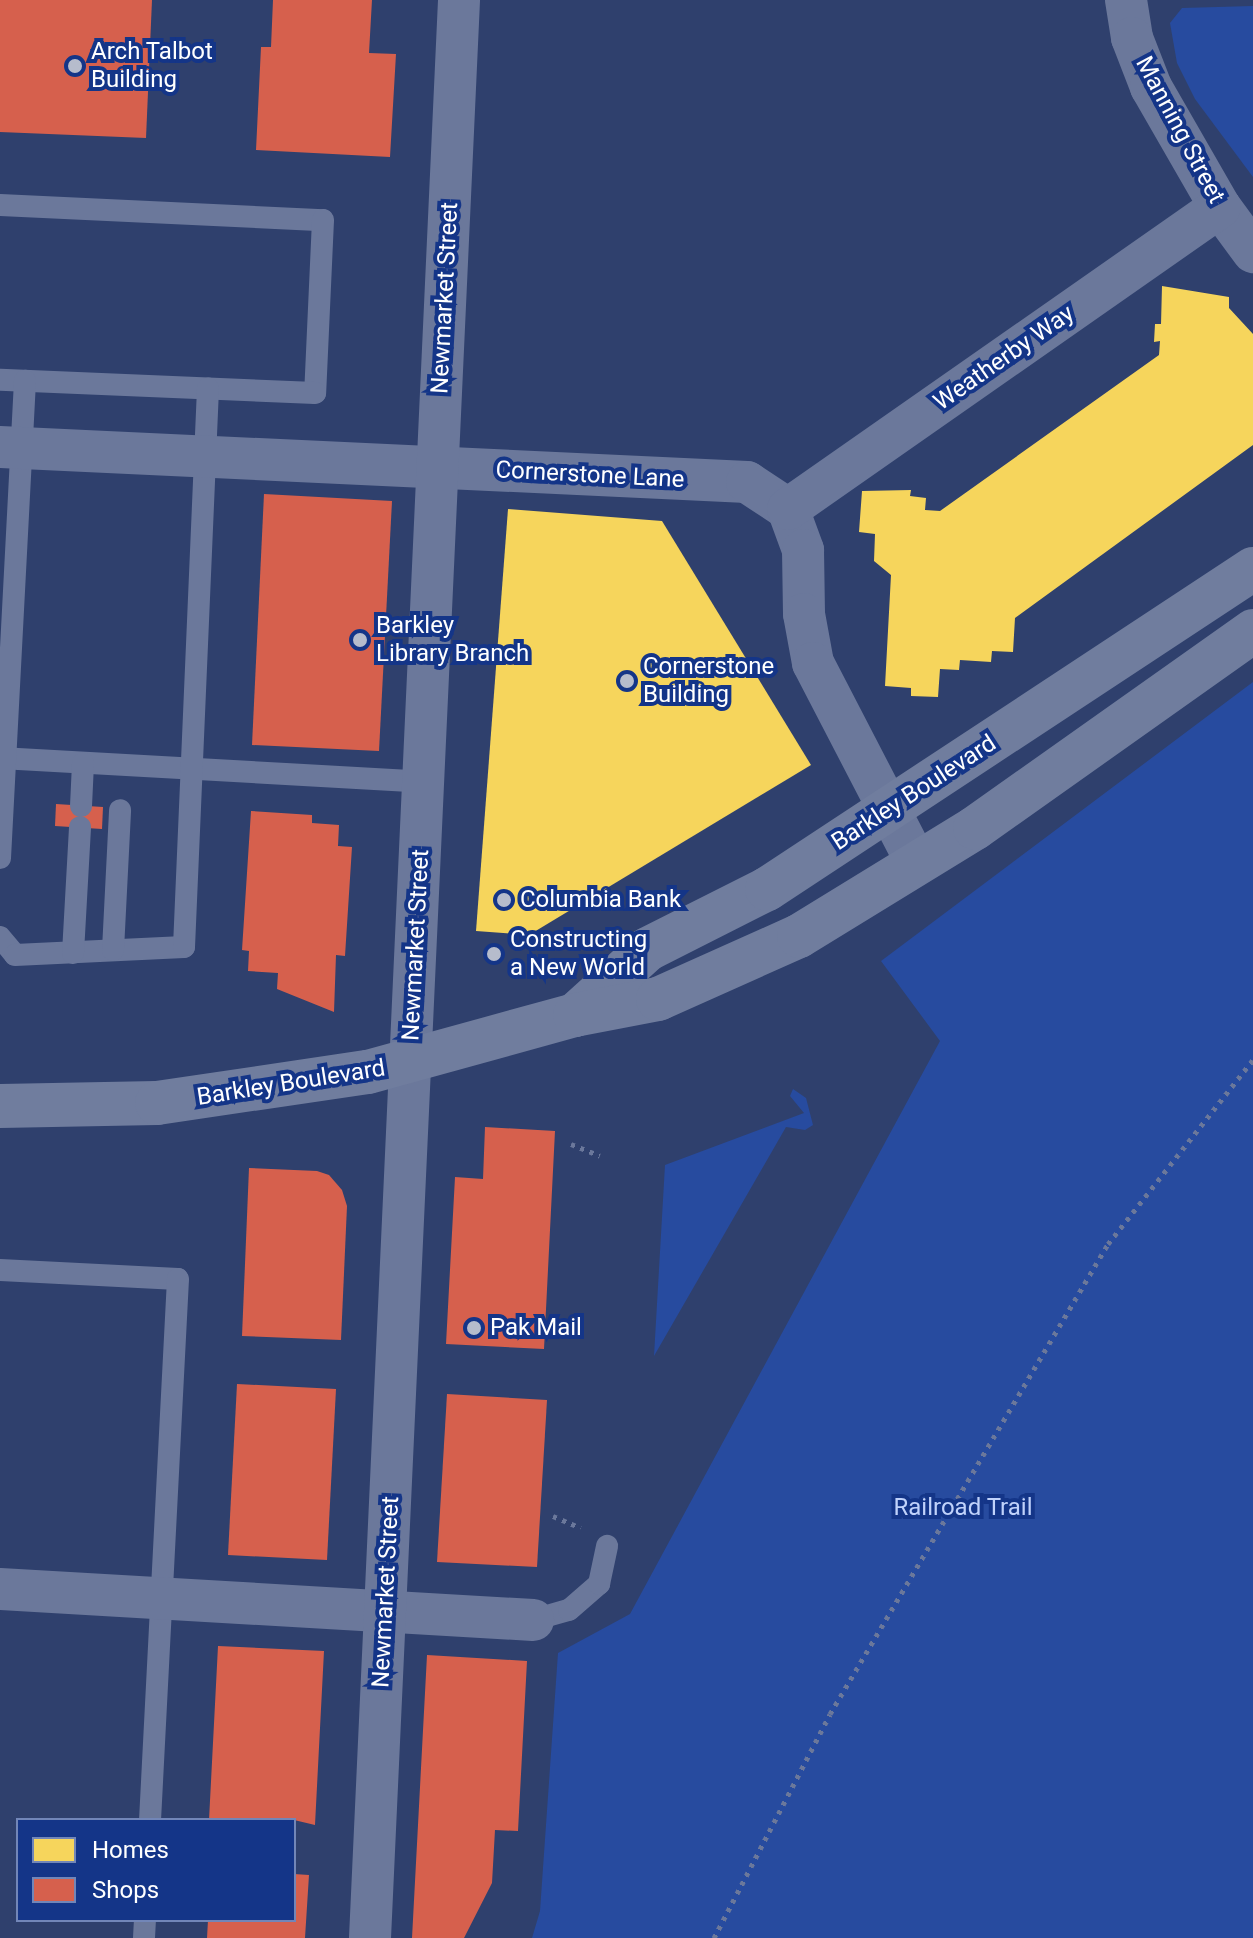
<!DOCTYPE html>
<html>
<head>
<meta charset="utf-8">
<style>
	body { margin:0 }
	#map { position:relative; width:1253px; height:1938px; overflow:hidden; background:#2f406d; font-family:Roboto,sans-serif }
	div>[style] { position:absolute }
	.green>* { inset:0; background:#274b9f }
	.homes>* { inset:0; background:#f6d55c }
	.shops>* { inset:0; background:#d6604d }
	.path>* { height:5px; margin-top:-2.5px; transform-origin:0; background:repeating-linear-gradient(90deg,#6b789b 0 4px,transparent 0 10px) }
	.service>* { height:22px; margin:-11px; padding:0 11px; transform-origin:11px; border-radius:11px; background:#6b789b }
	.minor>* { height:42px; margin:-21px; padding:0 21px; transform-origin:21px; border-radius:21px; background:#6b789b }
	.secondary>* { height:44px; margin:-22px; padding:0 22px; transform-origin:22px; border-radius:22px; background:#707d9e }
	.dots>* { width:22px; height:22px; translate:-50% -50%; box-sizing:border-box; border:4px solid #143588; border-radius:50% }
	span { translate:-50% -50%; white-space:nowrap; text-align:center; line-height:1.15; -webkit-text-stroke:8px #143588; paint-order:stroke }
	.poi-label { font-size:24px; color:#fff }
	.left { translate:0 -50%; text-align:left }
	.street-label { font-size:24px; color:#fff }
	.park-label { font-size:24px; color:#c0d2fb }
	.legend { position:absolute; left:16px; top:1818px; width:280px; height:104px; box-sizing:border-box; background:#143588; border:2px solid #7286b8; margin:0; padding:10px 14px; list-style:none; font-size:24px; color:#fff }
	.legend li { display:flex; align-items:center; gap:16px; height:40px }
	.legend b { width:40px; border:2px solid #7286b8 }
</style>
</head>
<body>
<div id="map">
	<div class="green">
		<div style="clip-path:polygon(1253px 6px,1253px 177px,1195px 99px,1177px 63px,1170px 23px,1182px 8px)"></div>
		<div style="clip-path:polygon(1253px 682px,1253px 1938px,532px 1938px,540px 1911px,558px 1653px,630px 1614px,940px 1041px,881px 961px)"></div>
		<div style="clip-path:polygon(793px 1089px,806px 1098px,813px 1125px,805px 1130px,786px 1127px,654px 1356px,665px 1165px,804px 1113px,790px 1096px)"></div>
	</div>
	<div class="homes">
		<div style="clip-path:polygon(1162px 286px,1229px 297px,1229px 308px,1253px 334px,1253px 445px,1015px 618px,1013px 652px,992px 651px,991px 662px,960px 660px,959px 670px,940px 669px,938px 697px,911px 696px,911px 688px,885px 686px,891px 575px,874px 561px,875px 534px,859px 532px,862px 491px,911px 490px,910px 496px,926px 498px,925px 510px,940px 511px,1159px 355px,1160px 341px,1154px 342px,1155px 324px,1161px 324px)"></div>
		<div style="clip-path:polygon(508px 509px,662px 521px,811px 765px,529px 935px,476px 931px)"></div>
	</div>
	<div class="shops">
		<div style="clip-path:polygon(0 0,152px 0,146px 138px,0 132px)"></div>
		<div style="clip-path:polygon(273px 0,372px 0,369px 53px,396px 54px,390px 157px,256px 150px,261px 47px,271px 47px)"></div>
		<div style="clip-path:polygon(264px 494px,392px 501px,379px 751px,252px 745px)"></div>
		<div style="clip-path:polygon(56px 804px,103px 807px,102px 829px,55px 826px)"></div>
		<div style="clip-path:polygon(251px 811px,312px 815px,312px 823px,339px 825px,338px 846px,352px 847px,345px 956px,336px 955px,334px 1012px,277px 989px,278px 973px,248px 971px,249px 951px,242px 950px)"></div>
		<div style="clip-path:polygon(485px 1127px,555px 1131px,544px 1349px,446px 1344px,455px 1177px,483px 1179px)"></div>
		<div style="clip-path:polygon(249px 1168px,317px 1171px,329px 1175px,342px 1190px,347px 1206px,341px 1340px,242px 1336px)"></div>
		<div style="clip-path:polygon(237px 1384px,336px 1389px,327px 1560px,228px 1555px)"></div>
		<div style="clip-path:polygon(447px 1394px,547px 1400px,537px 1567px,437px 1562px)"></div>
		<div style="clip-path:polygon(218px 1646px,324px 1651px,315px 1825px,294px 1820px,209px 1820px)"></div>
		<div style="clip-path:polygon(427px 1655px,527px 1661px,518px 1831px,495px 1830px,492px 1883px,464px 1938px,412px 1938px)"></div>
		<div style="clip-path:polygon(294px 1874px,309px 1875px,305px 1938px,207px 1938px,208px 1920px,294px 1920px)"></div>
	</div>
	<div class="path">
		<div style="left:571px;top:1144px;width:31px;rotate:22deg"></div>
		<div style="left:553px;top:1516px;width:30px;rotate:23deg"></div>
		<div style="left:714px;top:1938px;width:252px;rotate:-62.6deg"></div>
		<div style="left:830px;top:1714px;width:546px;rotate:-59.4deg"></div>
		<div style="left:1108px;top:1244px;width:234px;rotate:-51.8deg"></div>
	</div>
	<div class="service">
		<div style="left:0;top:205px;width:323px;rotate:2.7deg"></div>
		<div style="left:323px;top:220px;width:173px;rotate:92.6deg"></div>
		<div style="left:315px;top:393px;width:315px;rotate:-177.6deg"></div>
		<div style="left:0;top:758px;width:424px;rotate:3.2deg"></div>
		<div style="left:81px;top:806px;width:43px;rotate:-87.3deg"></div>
		<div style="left:0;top:858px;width:478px;rotate:-87deg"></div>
		<div style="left:0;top:937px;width:23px;rotate:50deg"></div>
		<div style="left:15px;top:955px;width:169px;rotate:-2.7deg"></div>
		<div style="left:184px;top:947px;width:559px;rotate:-87.54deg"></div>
		<div style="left:113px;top:950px;width:140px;rotate:-87.1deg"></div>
		<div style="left:73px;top:953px;width:126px;rotate:-86.8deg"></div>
		<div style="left:0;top:1270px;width:178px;rotate:2.9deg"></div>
		<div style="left:178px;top:1279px;width:542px;rotate:92.96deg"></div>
		<div style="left:533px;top:1620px;width:37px;rotate:-16deg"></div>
		<div style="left:569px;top:1610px;width:40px;rotate:-41deg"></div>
		<div style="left:599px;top:1584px;width:39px;rotate:-78deg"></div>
		<div style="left:144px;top:1938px;width:18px;rotate:-87deg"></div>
	</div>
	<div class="minor">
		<div style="left:1126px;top:0;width:38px;rotate:81deg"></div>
		<div style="left:1132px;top:38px;width:53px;rotate:68.8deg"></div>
		<div style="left:1151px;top:87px;width:138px;rotate:60.1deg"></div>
		<div style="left:1220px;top:207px;width:56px;rotate:53.7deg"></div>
		<div style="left:0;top:447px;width:748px;rotate:2.68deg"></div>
		<div style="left:747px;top:482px;width:49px;rotate:33.4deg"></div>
		<div style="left:788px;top:509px;width:44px;rotate:69.9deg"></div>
		<div style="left:803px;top:550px;width:64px;rotate:89.1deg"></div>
		<div style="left:804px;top:614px;width:50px;rotate:79.6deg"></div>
		<div style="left:813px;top:663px;width:226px;rotate:62.6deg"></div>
		<div style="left:788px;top:509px;width:527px;rotate:-34.96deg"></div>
		<div style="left:0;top:1589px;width:534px;rotate:3.33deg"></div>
		<div style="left:370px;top:1938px;width:1940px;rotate:-87.37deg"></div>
	</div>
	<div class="secondary">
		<div style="left:575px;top:1015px;width:98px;rotate:-42.1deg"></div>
		<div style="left:648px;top:949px;width:133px;rotate:-26.8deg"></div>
		<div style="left:767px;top:889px;width:582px;rotate:-33.36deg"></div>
		<div style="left:0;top:1106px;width:157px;rotate:-1.1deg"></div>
		<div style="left:157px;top:1103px;width:213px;rotate:-8.4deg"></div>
		<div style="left:368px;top:1072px;width:215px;rotate:-15.4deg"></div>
		<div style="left:575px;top:1015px;width:85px;rotate:-10.9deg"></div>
		<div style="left:658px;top:999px;width:154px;rotate:-24.1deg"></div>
		<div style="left:799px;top:936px;width:206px;rotate:-31.5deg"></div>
		<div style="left:975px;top:828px;width:341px;rotate:-35.3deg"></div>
	</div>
	<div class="dots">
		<div style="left:75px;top:66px;background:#b6bccc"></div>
		<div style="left:360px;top:640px;background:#b6bccc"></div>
		<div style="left:627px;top:681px;background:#b6bccc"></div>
		<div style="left:504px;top:900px;background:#b6bccc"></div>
		<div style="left:494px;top:954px;background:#b6bccc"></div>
		<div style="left:474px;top:1328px;background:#b6bccc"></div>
	</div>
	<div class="poi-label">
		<span class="left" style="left:91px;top:66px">Arch Talbot<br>Building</span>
		<span class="left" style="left:376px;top:640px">Barkley<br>Library Branch</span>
		<span class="left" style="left:643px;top:681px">Cornerstone<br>Building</span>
		<span class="left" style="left:520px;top:900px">Columbia Bank</span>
		<span class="left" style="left:510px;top:954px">Constructing<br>a New World</span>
		<span class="left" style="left:490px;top:1328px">Pak Mail</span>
	</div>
	<div class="street-label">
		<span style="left:1180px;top:130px;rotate:62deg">Manning Street</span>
		<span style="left:445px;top:298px;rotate:-87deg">Newmarket Street</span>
		<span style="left:1004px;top:358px;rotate:-35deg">Weatherby Way</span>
		<span style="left:590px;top:475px;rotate:3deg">Cornerstone Lane</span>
		<span style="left:914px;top:793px;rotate:-33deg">Barkley Boulevard</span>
		<span style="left:416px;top:945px;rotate:-87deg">Newmarket Street</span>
		<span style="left:291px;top:1083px;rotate:-9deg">Barkley Boulevard</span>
		<span style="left:386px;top:1592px;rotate:-87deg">Newmarket Street</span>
	</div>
	<div class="park-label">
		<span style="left:963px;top:1508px">Railroad Trail</span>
	</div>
	<ul class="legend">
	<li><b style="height:22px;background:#f6d55c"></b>Homes</li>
	<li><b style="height:22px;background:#d6604d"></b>Shops</li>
	</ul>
</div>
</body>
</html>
